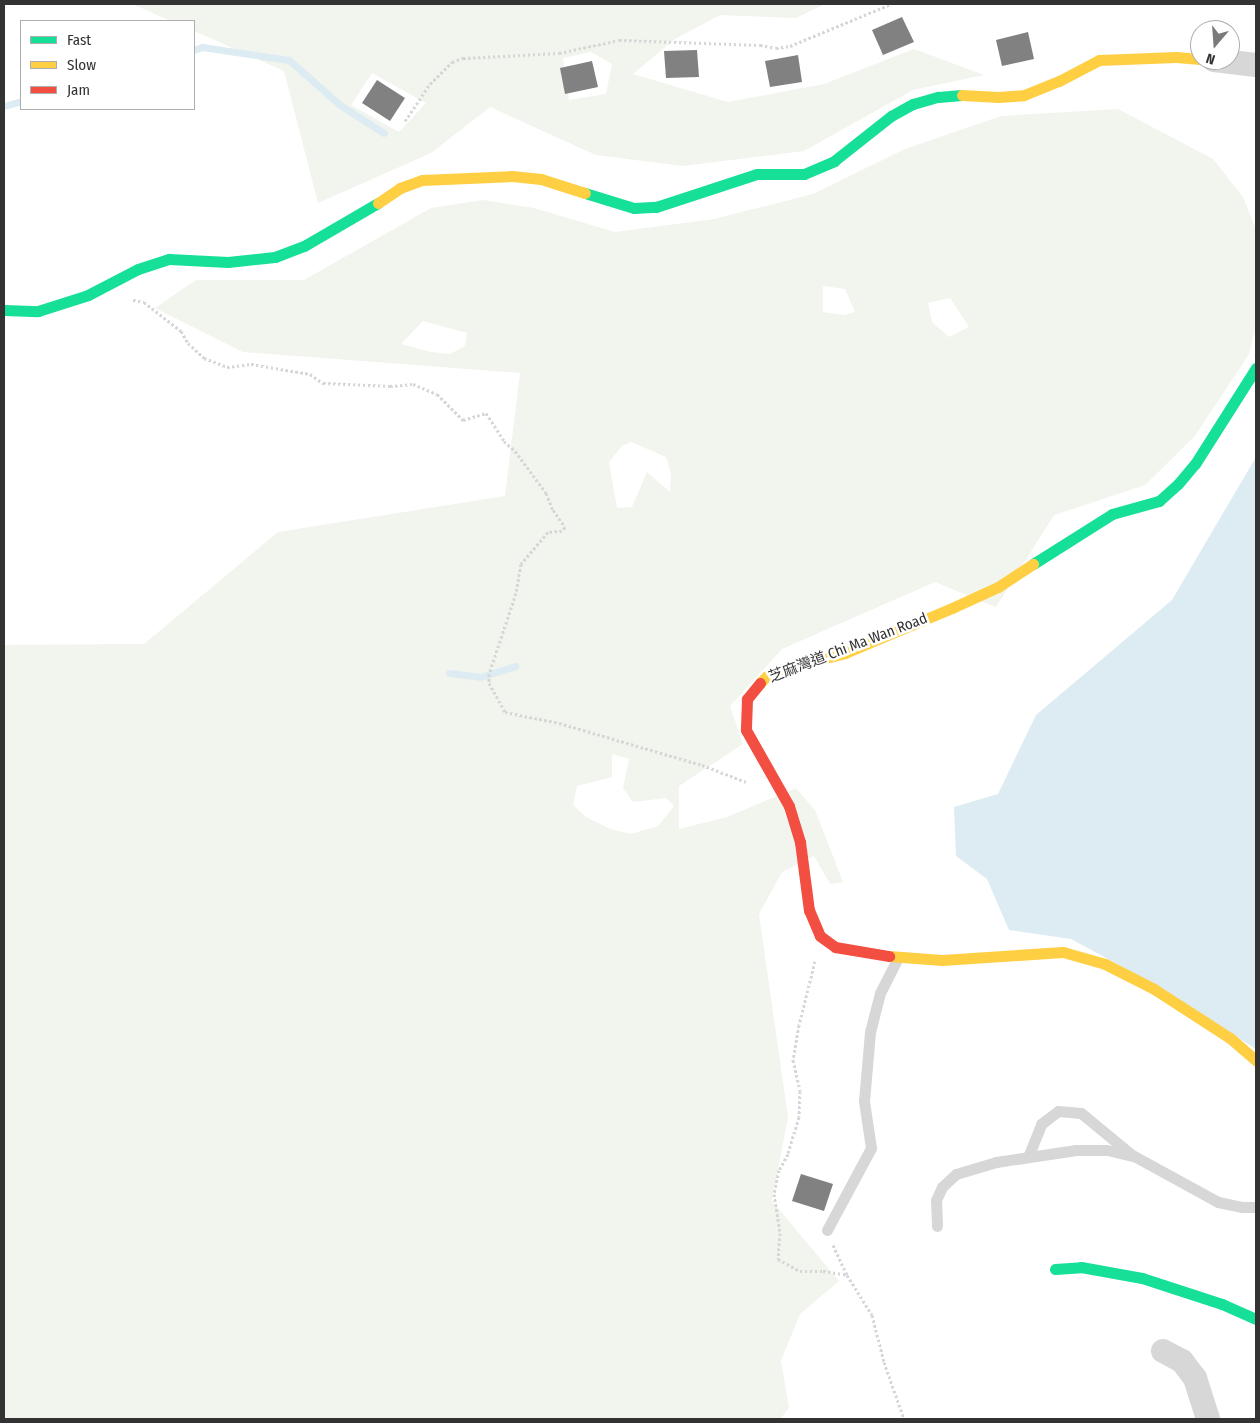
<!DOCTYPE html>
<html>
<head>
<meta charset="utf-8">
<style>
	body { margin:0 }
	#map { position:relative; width:1260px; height:1423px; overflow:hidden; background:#fff; font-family:"Fira Sans Condensed","Noto Sans TC",sans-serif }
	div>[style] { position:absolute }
	.green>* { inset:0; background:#f1f5ed }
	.water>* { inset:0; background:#ddebf3 }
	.stream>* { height:7px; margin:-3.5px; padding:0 3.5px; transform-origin:3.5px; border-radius:3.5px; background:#ddebf3 }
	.building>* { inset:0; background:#818181 }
	.path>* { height:3px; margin-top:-1.5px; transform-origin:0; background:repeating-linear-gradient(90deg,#d6d6d6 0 2.5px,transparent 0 5px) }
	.lane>* { height:11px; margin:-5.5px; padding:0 5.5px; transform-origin:5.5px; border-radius:5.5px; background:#d7d7d7 }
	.street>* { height:24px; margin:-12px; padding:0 12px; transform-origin:12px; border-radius:12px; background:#d7d7d7 }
	.fast>* { height:11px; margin:-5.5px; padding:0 5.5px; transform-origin:5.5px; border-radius:5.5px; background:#16e098 }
	.slow>* { height:11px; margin:-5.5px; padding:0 5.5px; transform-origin:5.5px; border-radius:5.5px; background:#ffcf43 }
	.jam>* { height:11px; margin:-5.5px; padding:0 5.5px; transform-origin:5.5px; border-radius:5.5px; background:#f24e42 }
	span { translate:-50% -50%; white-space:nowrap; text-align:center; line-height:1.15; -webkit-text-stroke:5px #fff; paint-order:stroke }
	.street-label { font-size:15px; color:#333 }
	.frame { position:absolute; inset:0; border:5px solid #333; pointer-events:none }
	.legend { position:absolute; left:20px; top:20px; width:175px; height:90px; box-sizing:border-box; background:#fff; border:1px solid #adadad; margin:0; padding:6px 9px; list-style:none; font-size:15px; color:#333 }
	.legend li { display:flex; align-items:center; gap:10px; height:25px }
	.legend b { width:25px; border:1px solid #adadad }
	.north { position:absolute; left:1190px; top:20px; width:50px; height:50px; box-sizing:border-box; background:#fff; border:1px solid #adadad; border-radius:50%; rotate:198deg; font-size:14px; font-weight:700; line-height:20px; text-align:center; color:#333 }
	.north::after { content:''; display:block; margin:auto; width:18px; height:22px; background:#7a7a7a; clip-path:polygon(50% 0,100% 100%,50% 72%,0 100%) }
</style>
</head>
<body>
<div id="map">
	<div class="green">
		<div style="clip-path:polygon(evenodd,132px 4px,825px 4px,796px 18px,720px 15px,675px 39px,633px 74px,728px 102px,824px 84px,914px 49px,984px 75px,913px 90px,804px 151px,682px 166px,596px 155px,490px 107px,431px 153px,318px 203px,284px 71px,194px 31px,194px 21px,171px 21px,132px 4px,591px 52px,612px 64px,606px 94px,569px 100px,563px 58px,591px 52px,132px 4px,372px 73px,426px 103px,399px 132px,351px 105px,372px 73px)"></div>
		<div style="clip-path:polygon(evenodd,1118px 109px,1213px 159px,1243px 197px,1256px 230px,1256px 326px,1249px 354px,1195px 436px,1145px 485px,1054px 515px,996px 607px,935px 582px,782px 649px,730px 706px,743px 744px,679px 786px,679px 829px,727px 817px,796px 788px,815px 810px,843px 882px,830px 884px,814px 856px,782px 872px,759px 914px,788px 1117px,772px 1201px,839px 1281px,800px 1314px,781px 1361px,789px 1408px,780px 1419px,4px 1419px,4px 645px,144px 644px,278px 532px,505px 496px,520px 373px,243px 352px,155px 308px,196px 280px,304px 280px,431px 208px,483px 200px,534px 208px,615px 232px,714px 219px,813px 194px,905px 149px,1001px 116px,1118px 109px,823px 286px,845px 289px,855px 312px,844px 315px,823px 312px,823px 286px,1118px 109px,950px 298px,969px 327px,949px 337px,932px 322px,928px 303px,950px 298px,1118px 109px,423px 321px,467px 333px,465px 346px,450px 354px,431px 352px,401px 344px,423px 321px,1118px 109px,631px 442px,666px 457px,671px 473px,670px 492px,647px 472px,632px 507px,617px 508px,609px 462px,622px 446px,631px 442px,1118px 109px,612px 754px,629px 759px,623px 788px,633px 802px,666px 798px,674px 806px,658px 826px,631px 834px,610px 829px,586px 817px,573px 805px,577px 786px,612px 777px,612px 754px)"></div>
	</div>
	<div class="water">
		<div style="clip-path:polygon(1256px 457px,1256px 1049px,1143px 978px,1071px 939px,1009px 930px,987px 879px,956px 856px,954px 807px,998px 794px,1036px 715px,1172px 600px)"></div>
	</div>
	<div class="stream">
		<div style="left:194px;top:50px;width:9px;rotate:-21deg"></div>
		<div style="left:202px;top:47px;width:88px;rotate:8.5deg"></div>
		<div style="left:289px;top:60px;width:68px;rotate:41.4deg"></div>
		<div style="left:340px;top:105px;width:52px;rotate:32.5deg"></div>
		<div style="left:4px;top:106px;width:18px;rotate:-16deg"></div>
		<div style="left:449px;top:673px;width:31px;rotate:7deg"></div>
		<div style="left:480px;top:677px;width:37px;rotate:-17deg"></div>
	</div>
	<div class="building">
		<div style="clip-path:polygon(902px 17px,914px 42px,883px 55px,872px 30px)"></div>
		<div style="clip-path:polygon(1028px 32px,1034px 59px,1002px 66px,996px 40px)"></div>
		<div style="clip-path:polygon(697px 50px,699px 77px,666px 78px,664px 51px)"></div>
		<div style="clip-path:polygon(798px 55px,802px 82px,770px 87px,765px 61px)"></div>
		<div style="clip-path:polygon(592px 61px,598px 87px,565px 94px,560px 68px)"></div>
		<div style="clip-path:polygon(377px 80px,405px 98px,390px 121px,362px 103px)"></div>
		<div style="clip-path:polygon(801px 1174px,833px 1184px,824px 1211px,792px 1201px)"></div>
	</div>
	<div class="path">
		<div style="left:405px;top:121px;width:45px;rotate:-56deg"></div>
		<div style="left:430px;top:84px;width:31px;rotate:-45deg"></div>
		<div style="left:452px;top:62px;width:12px;rotate:-20deg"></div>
		<div style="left:463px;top:58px;width:96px;rotate:-3deg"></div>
		<div style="left:559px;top:53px;width:61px;rotate:-12.2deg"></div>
		<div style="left:619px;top:40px;width:141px;rotate:2deg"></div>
		<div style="left:760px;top:45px;width:16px;rotate:11deg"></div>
		<div style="left:776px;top:48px;width:14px;rotate:-8deg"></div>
		<div style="left:790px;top:46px;width:109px;rotate:-22.6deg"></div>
		<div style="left:133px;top:300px;width:11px;rotate:10deg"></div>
		<div style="left:144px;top:302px;width:47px;rotate:38.1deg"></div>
		<div style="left:181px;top:331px;width:14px;rotate:60deg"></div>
		<div style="left:188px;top:343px;width:22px;rotate:43deg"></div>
		<div style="left:204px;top:358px;width:25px;rotate:21deg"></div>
		<div style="left:227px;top:367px;width:24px;rotate:-7deg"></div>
		<div style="left:251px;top:364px;width:60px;rotate:9.6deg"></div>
		<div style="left:310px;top:374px;width:16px;rotate:35deg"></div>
		<div style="left:323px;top:383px;width:67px;rotate:2.6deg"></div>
		<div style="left:390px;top:386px;width:23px;rotate:-5deg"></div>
		<div style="left:413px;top:384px;width:26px;rotate:23deg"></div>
		<div style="left:437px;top:394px;width:37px;rotate:45deg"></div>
		<div style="left:463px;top:420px;width:24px;rotate:-17deg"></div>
		<div style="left:486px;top:413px;width:33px;rotate:57deg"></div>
		<div style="left:504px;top:441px;width:15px;rotate:42deg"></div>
		<div style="left:515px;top:451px;width:52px;rotate:53.6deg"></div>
		<div style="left:546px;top:493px;width:18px;rotate:68deg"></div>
		<div style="left:553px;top:510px;width:21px;rotate:55deg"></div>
		<div style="left:565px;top:527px;width:5px;rotate:127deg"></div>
		<div style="left:562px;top:531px;width:14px;rotate:176deg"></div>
		<div style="left:548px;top:532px;width:42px;rotate:130.2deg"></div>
		<div style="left:521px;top:564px;width:29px;rotate:100deg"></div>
		<div style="left:516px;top:593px;width:85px;rotate:108.4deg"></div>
		<div style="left:489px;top:674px;width:9px;rotate:90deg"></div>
		<div style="left:489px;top:683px;width:33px;rotate:61deg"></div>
		<div style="left:505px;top:712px;width:55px;rotate:11.5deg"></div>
		<div style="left:559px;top:723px;width:149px;rotate:16.4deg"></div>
		<div style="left:702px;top:765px;width:47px;rotate:21.1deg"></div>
		<div style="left:815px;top:961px;width:66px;rotate:104deg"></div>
		<div style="left:799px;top:1025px;width:36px;rotate:100deg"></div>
		<div style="left:793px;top:1060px;width:32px;rotate:77deg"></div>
		<div style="left:800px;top:1091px;width:26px;rotate:92deg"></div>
		<div style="left:799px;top:1117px;width:39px;rotate:107deg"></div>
		<div style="left:788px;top:1154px;width:18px;rotate:119deg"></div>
		<div style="left:779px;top:1170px;width:25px;rotate:102deg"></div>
		<div style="left:774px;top:1194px;width:39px;rotate:81deg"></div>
		<div style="left:780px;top:1233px;width:26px;rotate:94deg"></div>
		<div style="left:778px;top:1259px;width:25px;rotate:29deg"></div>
		<div style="left:800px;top:1271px;width:23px"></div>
		<div style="left:823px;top:1271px;width:24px;rotate:9deg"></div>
		<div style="left:847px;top:1275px;width:47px;rotate:58deg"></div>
		<div style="left:872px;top:1315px;width:49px;rotate:75.7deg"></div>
		<div style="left:884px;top:1362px;width:60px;rotate:70.7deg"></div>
		<div style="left:833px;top:1245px;width:33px;rotate:65deg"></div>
	</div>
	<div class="lane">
		<div style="left:1028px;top:1157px;width:35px;rotate:-68deg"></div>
		<div style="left:1041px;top:1124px;width:21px;rotate:-37deg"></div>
		<div style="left:1058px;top:1111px;width:23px;rotate:5deg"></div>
		<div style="left:1081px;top:1113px;width:66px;rotate:39.5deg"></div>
		<div style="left:937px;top:1226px;width:26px;rotate:-92deg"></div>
		<div style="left:936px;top:1200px;width:14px;rotate:-65deg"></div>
		<div style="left:942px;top:1187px;width:19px;rotate:-43deg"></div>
		<div style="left:956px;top:1174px;width:42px;rotate:-16.7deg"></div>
		<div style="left:996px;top:1162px;width:81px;rotate:-8.5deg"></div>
		<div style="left:1076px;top:1150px;width:31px"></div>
		<div style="left:1107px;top:1150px;width:28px;rotate:13deg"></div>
		<div style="left:1134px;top:1156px;width:96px;rotate:28.7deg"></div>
		<div style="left:1218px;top:1202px;width:25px;rotate:12deg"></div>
		<div style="left:1242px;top:1207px;width:14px"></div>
		<div style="left:827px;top:1230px;width:93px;rotate:-61.8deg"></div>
		<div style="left:871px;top:1148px;width:48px;rotate:-98.5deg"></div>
		<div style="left:864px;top:1101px;width:69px;rotate:-85deg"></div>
		<div style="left:870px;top:1032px;width:40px;rotate:-75.6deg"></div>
		<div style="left:880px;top:993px;width:39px;rotate:-63deg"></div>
	</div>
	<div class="street">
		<div style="left:1214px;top:60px;width:42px;rotate:6.8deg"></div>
		<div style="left:1163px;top:1351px;width:21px;rotate:28deg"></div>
		<div style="left:1182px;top:1361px;width:21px;rotate:53deg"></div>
		<div style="left:1195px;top:1378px;width:43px;rotate:72.4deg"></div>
	</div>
	<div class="fast">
		<div style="left:585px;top:193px;width:51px;rotate:17deg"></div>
		<div style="left:634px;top:208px;width:22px;rotate:-3deg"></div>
		<div style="left:656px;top:207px;width:106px;rotate:-18.1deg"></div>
		<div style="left:757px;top:174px;width:47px"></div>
		<div style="left:804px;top:174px;width:33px;rotate:-23deg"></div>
		<div style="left:834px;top:161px;width:73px;rotate:-38.3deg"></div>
		<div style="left:891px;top:116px;width:25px;rotate:-29deg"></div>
		<div style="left:913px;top:104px;width:26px;rotate:-16deg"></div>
		<div style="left:938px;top:97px;width:24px;rotate:-5deg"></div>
		<div style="left:4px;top:310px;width:34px;rotate:2deg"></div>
		<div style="left:38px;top:311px;width:52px;rotate:-17.7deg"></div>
		<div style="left:88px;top:295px;width:56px;rotate:-27.5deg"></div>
		<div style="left:138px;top:269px;width:33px;rotate:-18deg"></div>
		<div style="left:169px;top:259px;width:59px;rotate:2.9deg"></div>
		<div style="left:228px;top:262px;width:47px;rotate:-6.1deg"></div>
		<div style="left:275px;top:257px;width:31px;rotate:-21deg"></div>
		<div style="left:304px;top:246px;width:86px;rotate:-30.2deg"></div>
		<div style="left:1033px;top:564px;width:93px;rotate:-32.3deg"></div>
		<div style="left:1112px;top:514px;width:49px;rotate:-15.5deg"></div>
		<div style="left:1159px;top:501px;width:25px;rotate:-42deg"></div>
		<div style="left:1178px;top:484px;width:26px;rotate:-50deg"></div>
		<div style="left:1195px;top:464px;width:114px;rotate:-57.6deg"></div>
		<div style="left:1055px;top:1269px;width:26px;rotate:-4deg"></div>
		<div style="left:1081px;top:1267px;width:62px;rotate:10.2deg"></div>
		<div style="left:1142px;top:1278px;width:84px;rotate:18deg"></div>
		<div style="left:1222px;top:1304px;width:37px;rotate:24deg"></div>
	</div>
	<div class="slow">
		<div style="left:962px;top:95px;width:36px;rotate:3deg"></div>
		<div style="left:998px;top:97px;width:26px;rotate:-4deg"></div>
		<div style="left:1024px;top:95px;width:38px;rotate:-22deg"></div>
		<div style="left:1059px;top:81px;width:45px;rotate:-27.7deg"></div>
		<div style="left:1099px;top:60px;width:77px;rotate:-2.2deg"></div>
		<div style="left:1176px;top:57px;width:24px;rotate:5deg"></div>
		<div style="left:378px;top:203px;width:27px;rotate:-34deg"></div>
		<div style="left:400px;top:188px;width:23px;rotate:-20deg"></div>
		<div style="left:422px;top:180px;width:90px;rotate:-2.5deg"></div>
		<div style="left:512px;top:176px;width:29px;rotate:6deg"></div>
		<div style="left:541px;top:179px;width:46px;rotate:17.7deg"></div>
		<div style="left:760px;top:683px;width:10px;rotate:-45deg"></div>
		<div style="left:767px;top:676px;width:33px;rotate:-20deg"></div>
		<div style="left:798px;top:665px;width:49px;rotate:-14.3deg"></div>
		<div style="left:845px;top:653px;width:116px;rotate:-22.8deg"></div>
		<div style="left:952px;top:608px;width:51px;rotate:-24.5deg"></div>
		<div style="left:998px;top:587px;width:42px;rotate:-33.3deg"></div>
		<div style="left:889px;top:956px;width:53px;rotate:4.3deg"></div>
		<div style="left:942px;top:960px;width:121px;rotate:-3.8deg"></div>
		<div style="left:1063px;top:952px;width:44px;rotate:15.9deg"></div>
		<div style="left:1105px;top:964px;width:55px;rotate:27deg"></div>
		<div style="left:1154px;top:989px;width:90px;rotate:32.8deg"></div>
		<div style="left:1230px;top:1038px;width:35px;rotate:41deg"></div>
	</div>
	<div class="jam">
		<div style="left:760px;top:683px;width:21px;rotate:129deg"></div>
		<div style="left:747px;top:699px;width:31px;rotate:92deg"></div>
		<div style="left:746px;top:730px;width:87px;rotate:60.5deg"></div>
		<div style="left:789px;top:806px;width:38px;rotate:73deg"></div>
		<div style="left:800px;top:842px;width:69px;rotate:82.5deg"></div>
		<div style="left:809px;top:910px;width:28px;rotate:67deg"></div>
		<div style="left:820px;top:936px;width:19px;rotate:36deg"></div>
		<div style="left:835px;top:947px;width:55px;rotate:9.5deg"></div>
	</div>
	<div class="street-label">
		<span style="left:848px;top:648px;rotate:-21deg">芝麻灣道 Chi Ma Wan Road</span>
	</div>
	<div class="frame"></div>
	<ul class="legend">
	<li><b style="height:6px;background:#16e098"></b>Fast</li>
	<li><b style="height:6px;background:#ffcf43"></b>Slow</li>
	<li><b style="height:6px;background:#f24e42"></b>Jam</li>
	</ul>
	<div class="north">N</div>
</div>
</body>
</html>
